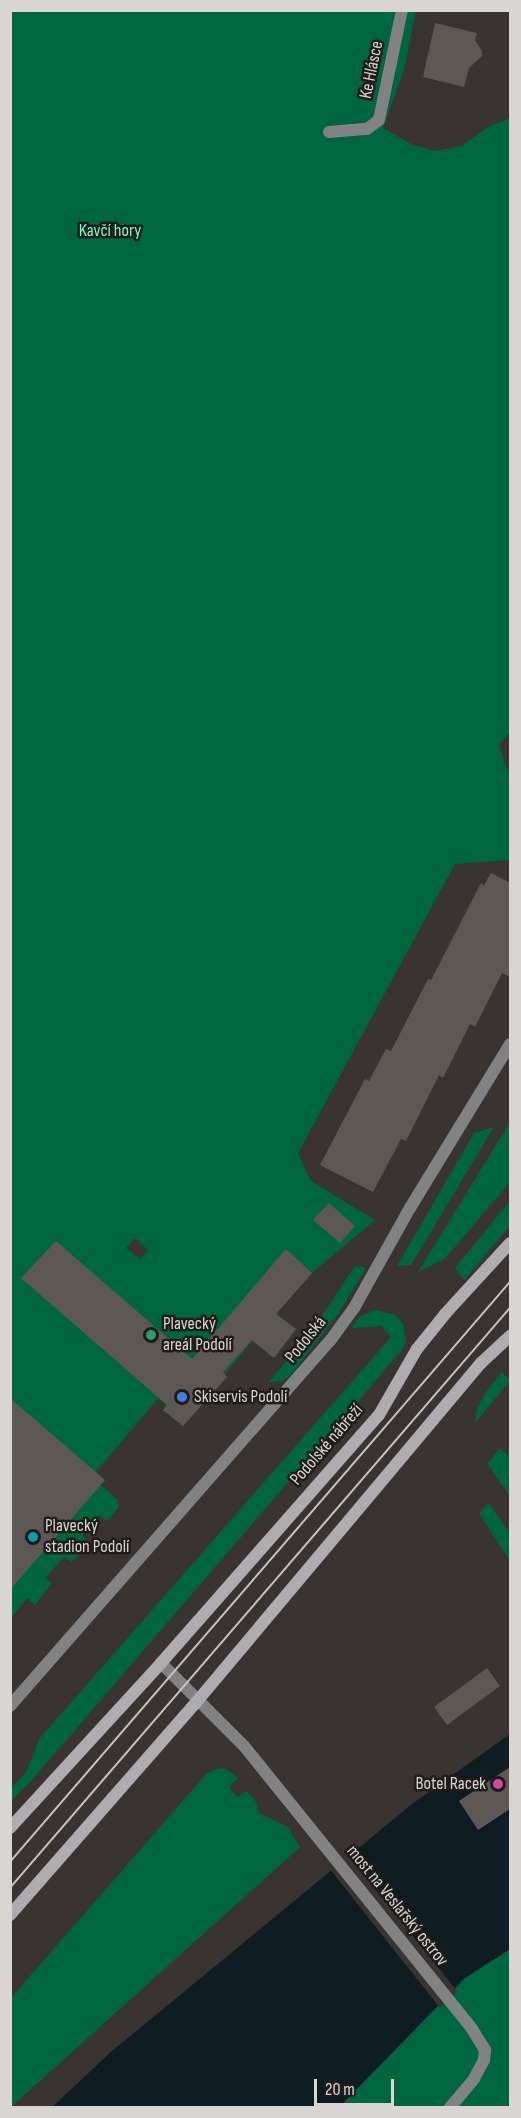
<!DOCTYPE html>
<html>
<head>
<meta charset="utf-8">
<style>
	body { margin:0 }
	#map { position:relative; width:521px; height:2118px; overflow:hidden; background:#393431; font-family:"Sofia Sans Condensed",sans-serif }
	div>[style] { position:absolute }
	.green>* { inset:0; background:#006541 }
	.water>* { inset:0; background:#0e1d22 }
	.pier>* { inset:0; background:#393431 }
	.building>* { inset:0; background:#5d5854 }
	.minor>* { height:12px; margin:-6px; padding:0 6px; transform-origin:6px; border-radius:6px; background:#828184 }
	.secondary>* { height:12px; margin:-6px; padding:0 6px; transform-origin:6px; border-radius:6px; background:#aeacb0 }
	.tram>* { height:1.5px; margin:-0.75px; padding:0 0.75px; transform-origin:0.75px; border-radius:0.75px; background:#c7c3c1 }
	.dots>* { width:16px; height:16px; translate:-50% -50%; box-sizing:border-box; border:3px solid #1f1c1b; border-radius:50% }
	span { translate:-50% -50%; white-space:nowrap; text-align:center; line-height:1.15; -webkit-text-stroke:5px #1f1c1b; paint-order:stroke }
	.street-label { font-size:18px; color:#d8d5d3 }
	.park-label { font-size:18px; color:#7dfbbe }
	.poi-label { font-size:18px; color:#d8d5d3 }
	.left { translate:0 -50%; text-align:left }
	.right { translate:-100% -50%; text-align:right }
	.frame { position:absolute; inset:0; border:12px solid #d8d5d3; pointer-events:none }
	.scale { position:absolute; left:314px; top:2079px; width:80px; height:27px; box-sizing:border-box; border:3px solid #d8d5d3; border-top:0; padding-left:8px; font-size:18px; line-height:21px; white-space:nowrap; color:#d8d5d3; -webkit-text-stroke:4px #1f1c1b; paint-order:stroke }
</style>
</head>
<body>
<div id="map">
	<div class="green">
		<div style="clip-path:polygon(evenodd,10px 11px,416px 11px,404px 70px,383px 128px,411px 144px,435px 151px,462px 146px,488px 127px,510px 118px,510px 732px,499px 745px,510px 778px,510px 860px,455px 864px,298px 1153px,311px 1181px,375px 1220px,312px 1273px,276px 1314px,296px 1329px,274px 1358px,252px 1341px,183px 1426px,163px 1410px,166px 1405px,158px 1398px,96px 1472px,105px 1480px,101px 1485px,118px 1500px,118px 1508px,107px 1521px,99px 1515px,82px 1536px,89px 1542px,72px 1562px,64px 1557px,45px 1578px,52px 1583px,35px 1605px,27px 1598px,11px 1618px,10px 11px,134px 1238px,148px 1250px,140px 1259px,126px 1248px,134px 1238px)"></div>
		<div style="clip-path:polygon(510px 1122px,510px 1182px,445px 1259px,418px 1272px)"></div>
		<div style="clip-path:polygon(494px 1127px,411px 1265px,397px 1266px,474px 1133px)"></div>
		<div style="clip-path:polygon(510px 1201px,510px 1226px,464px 1280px,455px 1268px)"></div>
		<div style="clip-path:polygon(360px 1266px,366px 1268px,339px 1313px,308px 1353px,290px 1376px,281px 1381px,269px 1382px,315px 1327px,354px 1267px)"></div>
		<div style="clip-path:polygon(376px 1310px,396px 1315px,403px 1324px,406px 1341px,401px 1351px,31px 1781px,11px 1801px,11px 1789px,26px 1772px,40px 1738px,391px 1337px,382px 1326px,351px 1328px,360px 1316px)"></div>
		<div style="clip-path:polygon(502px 1372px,510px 1381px,475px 1423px,477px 1409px,486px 1392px)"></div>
		<div style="clip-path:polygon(500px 1448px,510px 1458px,510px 1496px,487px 1464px)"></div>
		<div style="clip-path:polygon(489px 1503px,510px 1534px,510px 1572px,508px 1558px,479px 1513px)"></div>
		<div style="clip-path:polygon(224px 1768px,238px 1778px,229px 1787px,238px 1797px,247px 1791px,256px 1802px,259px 1813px,288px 1827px,300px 1847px,11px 2107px,11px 1998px,207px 1773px,215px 1769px)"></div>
		<div style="clip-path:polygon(510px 1949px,510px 2107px,339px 2108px,465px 1978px)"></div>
	</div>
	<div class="water">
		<div style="clip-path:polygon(510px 1734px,510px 1949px,465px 1978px,339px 2107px,51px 2108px,112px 2051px,412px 1804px)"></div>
	</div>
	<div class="pier">
		<div style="clip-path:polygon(347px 1854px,457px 1991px,440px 2008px,329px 1868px)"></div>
	</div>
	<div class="building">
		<div style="clip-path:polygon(435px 23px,477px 33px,475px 40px,482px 51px,482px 56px,469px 68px,464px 87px,423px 77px)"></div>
		<div style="clip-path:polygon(491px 873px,510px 883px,510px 977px,502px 973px,475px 1027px,470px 1024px,443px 1078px,439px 1075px,406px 1141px,401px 1139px,373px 1192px,320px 1165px,365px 1079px,369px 1081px,386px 1049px,391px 1051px,428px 979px,431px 980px,481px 883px,484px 885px)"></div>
		<div style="clip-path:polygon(329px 1203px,355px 1226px,340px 1243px,313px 1220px)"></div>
		<div style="clip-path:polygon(56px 1241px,192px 1359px,286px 1249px,312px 1273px,276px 1314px,296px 1329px,274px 1358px,252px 1340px,223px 1372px,227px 1377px,183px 1426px,163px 1410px,167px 1405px,21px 1278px)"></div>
		<div style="clip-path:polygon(10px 1398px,105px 1480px,10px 1590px)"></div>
		<div style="clip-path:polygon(487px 1668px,500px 1686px,447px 1725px,434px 1707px)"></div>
		<div style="clip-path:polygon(510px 1767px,510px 1809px,478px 1830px,459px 1801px)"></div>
	</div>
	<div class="minor">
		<div style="left:329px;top:132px;width:38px;rotate:-5deg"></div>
		<div style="left:367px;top:129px;width:15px;rotate:-37deg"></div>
		<div style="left:379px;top:120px;width:112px;rotate:-78.2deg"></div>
		<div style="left:161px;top:1663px;width:117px;rotate:45deg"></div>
		<div style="left:244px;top:1746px;width:363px;rotate:51.1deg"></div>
		<div style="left:472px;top:2029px;width:25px;rotate:58deg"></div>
		<div style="left:485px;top:2050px;width:10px;rotate:96deg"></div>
		<div style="left:484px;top:2060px;width:21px;rotate:118deg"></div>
		<div style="left:474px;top:2079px;width:38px;rotate:130deg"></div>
		<div style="left:10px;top:1706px;width:485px;rotate:-48.8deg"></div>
		<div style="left:330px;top:1341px;width:41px;rotate:-54deg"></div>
		<div style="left:354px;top:1308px;width:115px;rotate:-60.8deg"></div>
		<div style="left:410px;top:1208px;width:192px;rotate:-58.6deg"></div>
	</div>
	<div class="secondary">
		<div style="left:10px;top:1828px;width:224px;rotate:-47.5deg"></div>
		<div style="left:161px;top:1663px;width:330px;rotate:-48.7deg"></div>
		<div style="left:379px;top:1415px;width:76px;rotate:-60.1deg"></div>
		<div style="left:417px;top:1349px;width:45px;rotate:-51.3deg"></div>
		<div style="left:445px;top:1314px;width:96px;rotate:-47.5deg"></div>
		<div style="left:10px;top:1915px;width:287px;rotate:-48.8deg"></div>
		<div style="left:199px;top:1699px;width:439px;rotate:-50deg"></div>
		<div style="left:481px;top:1363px;width:40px;rotate:-43deg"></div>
	</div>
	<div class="tram">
		<div style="left:10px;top:1862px;width:766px;rotate:-49.24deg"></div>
		<div style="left:10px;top:1888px;width:766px;rotate:-49.24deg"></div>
	</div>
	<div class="dots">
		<div style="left:151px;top:1335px;background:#2e9e5b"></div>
		<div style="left:182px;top:1397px;background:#3f7fe0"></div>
		<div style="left:33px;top:1537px;background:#0f9aa8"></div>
		<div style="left:498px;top:1784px;background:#d1479c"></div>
	</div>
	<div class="street-label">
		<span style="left:372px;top:70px;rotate:-78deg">Ke Hlásce</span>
		<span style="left:306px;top:1340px;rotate:-51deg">Podolská</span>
		<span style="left:327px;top:1445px;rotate:-49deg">Podolské nábřeží</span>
		<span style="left:397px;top:1906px;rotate:51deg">most na Veslařský ostrov</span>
	</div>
	<div class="park-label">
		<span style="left:110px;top:231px">Kavčí hory</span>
	</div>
	<div class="poi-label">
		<span class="left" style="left:163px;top:1335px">Plavecký<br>areál Podolí</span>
		<span class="left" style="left:194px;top:1397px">Skiservis Podolí</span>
		<span class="left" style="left:45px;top:1537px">Plavecký<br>stadion Podolí</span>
		<span class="right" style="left:486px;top:1784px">Botel Racek</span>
	</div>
	<div class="frame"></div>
	<div class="scale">20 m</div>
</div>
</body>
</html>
